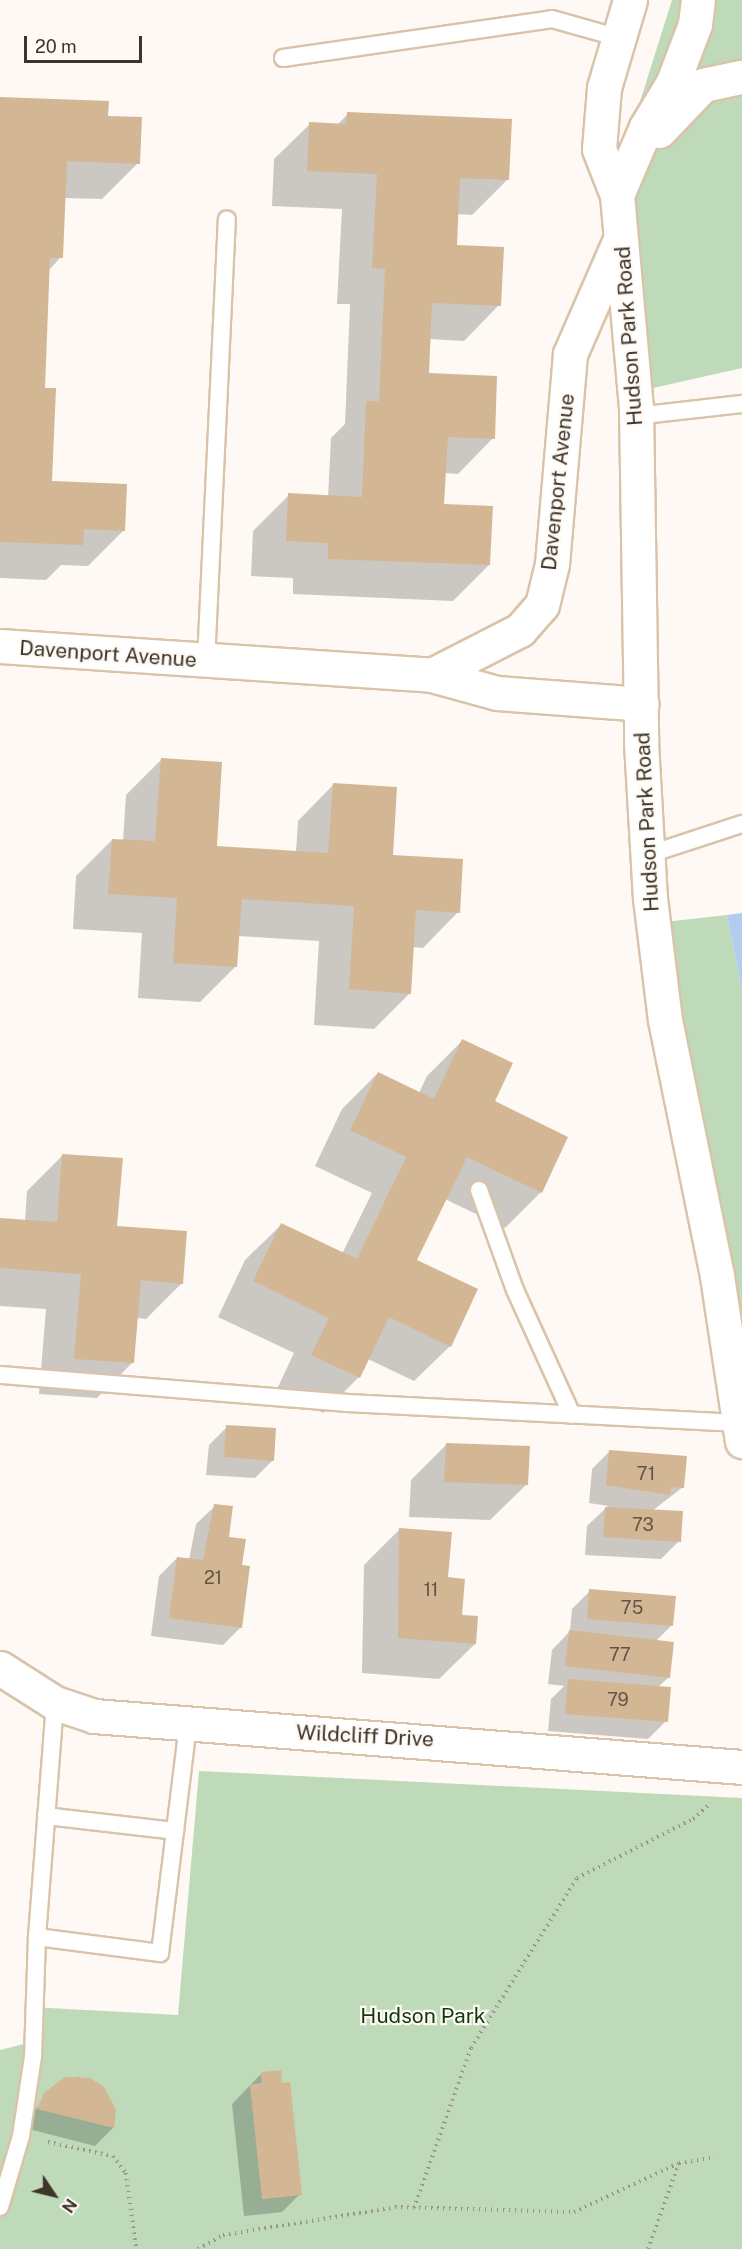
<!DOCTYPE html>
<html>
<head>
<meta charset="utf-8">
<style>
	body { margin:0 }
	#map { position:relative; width:742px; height:2249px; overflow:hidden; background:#fef9f4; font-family:"Public Sans",sans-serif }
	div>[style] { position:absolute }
	.green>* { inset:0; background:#bedab9 }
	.water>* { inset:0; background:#b4cbf0 }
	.shadow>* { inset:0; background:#0003 }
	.building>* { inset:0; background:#d3b794 }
	.path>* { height:4px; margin-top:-2px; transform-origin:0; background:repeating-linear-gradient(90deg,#9b948c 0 1.5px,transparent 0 6px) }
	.roads { filter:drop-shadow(2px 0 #d9c3a9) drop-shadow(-2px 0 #d9c3a9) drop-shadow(0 2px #d9c3a9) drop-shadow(0 -2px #d9c3a9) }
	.lane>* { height:16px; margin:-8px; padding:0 8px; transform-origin:8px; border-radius:8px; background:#fff }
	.street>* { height:33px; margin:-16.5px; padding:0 16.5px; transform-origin:16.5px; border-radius:16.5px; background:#fff }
	.secondary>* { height:33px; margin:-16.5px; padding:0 16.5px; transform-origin:16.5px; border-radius:16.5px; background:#fff }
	span { translate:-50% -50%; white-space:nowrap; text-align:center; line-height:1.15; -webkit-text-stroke:4.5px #fef9f4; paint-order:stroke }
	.number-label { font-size:18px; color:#625544 }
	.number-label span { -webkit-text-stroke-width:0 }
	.street-label { font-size:21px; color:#3d342a }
	.park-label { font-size:21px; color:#103909 }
	.north { position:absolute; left:24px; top:2165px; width:60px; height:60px; -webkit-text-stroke:4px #fef9f4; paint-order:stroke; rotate:125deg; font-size:16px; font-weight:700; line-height:24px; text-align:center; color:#3d342a }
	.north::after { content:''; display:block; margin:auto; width:21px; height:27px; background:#3d342a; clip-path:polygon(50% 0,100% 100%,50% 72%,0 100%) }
	.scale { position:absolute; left:24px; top:36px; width:118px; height:27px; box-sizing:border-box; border:3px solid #3d342a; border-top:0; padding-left:8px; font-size:18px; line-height:21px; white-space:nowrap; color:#3d342a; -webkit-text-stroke:4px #fef9f4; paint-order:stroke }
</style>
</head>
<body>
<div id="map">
	<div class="green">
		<div style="clip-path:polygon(672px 0,742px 0,742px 368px,622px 395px,610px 197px)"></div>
		<div style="clip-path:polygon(727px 915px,742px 990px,742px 1443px,646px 924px)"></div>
		<div style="clip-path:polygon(199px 1771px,742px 1798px,742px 2249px,0 2249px,0 2050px,28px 2043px,31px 2007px,178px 2015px)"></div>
	</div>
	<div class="water">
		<div style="clip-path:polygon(742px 913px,742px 990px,727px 915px)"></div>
	</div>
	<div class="shadow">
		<div style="clip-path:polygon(0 98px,106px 117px,138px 163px,102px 199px,64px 198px,61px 257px,48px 271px,43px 389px,51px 482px,124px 530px,88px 566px,61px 565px,46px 580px,0 578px)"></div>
		<div style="clip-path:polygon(348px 114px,508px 179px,472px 215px,457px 214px,455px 246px,499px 305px,464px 341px,429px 339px,427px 374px,493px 438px,458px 474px,444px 473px,443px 506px,489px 565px,453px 601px,293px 594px,293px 578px,251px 576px,253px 531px,289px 495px,328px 497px,331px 438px,345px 424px,350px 304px,337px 304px,342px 209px,272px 206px,274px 159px,310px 124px,337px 125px)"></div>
		<div style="clip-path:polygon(161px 760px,215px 848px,296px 852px,298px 821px,333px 785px,391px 856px,458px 912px,423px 948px,413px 947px,410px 993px,374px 1029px,314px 1025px,319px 941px,238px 936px,236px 966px,200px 1002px,138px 998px,142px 933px,73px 929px,76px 876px,112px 840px,123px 841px,126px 795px)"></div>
		<div style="clip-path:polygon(463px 1040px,541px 1192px,505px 1228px,445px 1199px,415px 1260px,450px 1346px,414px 1381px,368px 1359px,359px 1377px,323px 1413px,276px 1391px,294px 1353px,218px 1317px,245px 1260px,281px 1225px,342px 1254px,372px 1193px,315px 1166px,342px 1109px,378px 1073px,419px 1093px,427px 1076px)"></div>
		<div style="clip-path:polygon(63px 1155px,116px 1227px,182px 1283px,146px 1319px,137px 1318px,133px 1362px,97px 1398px,39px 1394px,46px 1309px,0 1306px,0 1219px,25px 1221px,27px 1191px)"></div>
		<div style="clip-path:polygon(227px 1427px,273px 1460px,255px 1478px,206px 1475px,209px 1445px)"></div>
		<div style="clip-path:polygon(447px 1444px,526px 1485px,490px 1520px,409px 1517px,411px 1480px)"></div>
		<div style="clip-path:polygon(610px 1451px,683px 1487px,652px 1511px,679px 1541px,661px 1559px,585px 1555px,587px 1526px,608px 1506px,589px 1503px,592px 1469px)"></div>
		<div style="clip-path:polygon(215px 1506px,240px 1566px,241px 1627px,223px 1645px,151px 1636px,159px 1576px,177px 1558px,189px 1560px,196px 1524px)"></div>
		<div style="clip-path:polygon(400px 1529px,447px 1578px,475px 1644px,439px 1679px,362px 1673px,364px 1565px)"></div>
		<div style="clip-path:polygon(590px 1591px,672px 1625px,655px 1642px,668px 1678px,658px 1687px,666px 1721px,648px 1739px,548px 1731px,551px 1699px,564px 1686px,548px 1684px,552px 1650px,570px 1631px,572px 1609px)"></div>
		<div style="clip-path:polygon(261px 2074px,300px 2194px,282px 2212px,244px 2216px,232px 2104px)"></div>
		<div style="clip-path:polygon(78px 2077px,96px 2082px,112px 2102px,113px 2128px,95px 2146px,21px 2127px,57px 2083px)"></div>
	</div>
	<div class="building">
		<div style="clip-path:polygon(0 97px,109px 101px,108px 116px,142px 117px,140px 164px,67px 161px,63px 258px,50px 258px,45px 388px,56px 388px,52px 481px,127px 484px,125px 531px,84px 529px,83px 545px,0 542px)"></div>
		<div style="clip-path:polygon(347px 112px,512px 119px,509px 180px,460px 178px,457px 245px,504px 247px,501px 306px,432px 303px,429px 373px,497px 376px,495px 439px,448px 437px,444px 504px,493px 506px,490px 565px,328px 559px,328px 543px,286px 541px,288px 493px,362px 497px,366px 401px,379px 401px,385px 269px,372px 268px,377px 174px,307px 171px,309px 122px,346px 124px)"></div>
		<div style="clip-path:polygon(161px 758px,222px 762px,217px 846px,328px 853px,333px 783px,397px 787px,393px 855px,463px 859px,460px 913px,416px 910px,411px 994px,349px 989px,354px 906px,242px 899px,237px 967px,173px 963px,177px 898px,108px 894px,112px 839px,155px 841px)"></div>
		<div style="clip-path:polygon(462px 1039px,513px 1063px,495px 1101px,568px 1137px,542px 1193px,467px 1157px,417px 1260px,478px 1289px,451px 1347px,389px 1317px,360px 1378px,311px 1355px,329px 1318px,253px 1281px,281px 1223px,357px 1259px,406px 1157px,350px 1130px,378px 1072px,434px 1099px)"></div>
		<div style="clip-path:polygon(62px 1154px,123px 1158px,117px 1226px,187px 1231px,183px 1284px,141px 1280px,134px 1363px,74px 1359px,81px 1274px,0 1268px,0 1218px,57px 1222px)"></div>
		<div style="clip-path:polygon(226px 1425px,276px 1428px,274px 1461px,224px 1457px)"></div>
		<div style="clip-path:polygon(446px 1443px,530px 1446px,528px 1485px,444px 1482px)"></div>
		<div style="clip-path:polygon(609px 1450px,687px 1456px,684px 1488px,671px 1487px,670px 1495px,606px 1485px)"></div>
		<div style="clip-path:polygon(214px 1504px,233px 1506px,229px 1537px,246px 1539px,242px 1565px,250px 1566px,242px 1628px,169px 1618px,177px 1557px,203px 1560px)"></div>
		<div style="clip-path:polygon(605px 1507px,683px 1511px,681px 1542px,603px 1537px)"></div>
		<div style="clip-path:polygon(399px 1528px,452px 1532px,448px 1577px,465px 1579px,462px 1615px,478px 1616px,476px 1644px,398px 1638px)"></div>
		<div style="clip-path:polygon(589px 1589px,676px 1596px,673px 1626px,587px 1619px)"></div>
		<div style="clip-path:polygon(569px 1630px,674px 1642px,670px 1678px,565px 1666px)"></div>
		<div style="clip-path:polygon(568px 1679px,671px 1687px,668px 1722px,565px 1714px)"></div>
		<div style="clip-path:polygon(281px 2070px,282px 2083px,290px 2082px,302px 2195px,262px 2199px,250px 2085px,262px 2083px,261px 2072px)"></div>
		<div style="clip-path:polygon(65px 2077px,90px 2078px,104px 2087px,116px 2110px,114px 2128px,37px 2109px,44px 2093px)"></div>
	</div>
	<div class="path">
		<div style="left:48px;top:2142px;width:66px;rotate:12.2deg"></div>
		<div style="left:113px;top:2156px;width:21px;rotate:53deg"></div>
		<div style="left:126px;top:2173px;width:77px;rotate:82.5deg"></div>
		<div style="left:414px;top:2208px;width:170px;rotate:-70.4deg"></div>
		<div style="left:471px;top:2048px;width:200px;rotate:-58.1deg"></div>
		<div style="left:577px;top:1878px;width:130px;rotate:-27deg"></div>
		<div style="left:693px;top:1819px;width:24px;rotate:-42deg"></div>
		<div style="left:198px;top:2249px;width:29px;rotate:-29deg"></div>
		<div style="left:223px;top:2235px;width:174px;rotate:-9.2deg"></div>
		<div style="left:395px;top:2207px;width:179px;rotate:1.6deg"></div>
		<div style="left:574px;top:2212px;width:116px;rotate:-25deg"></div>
		<div style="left:648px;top:2249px;width:91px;rotate:-70.2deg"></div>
		<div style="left:679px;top:2163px;width:36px;rotate:-9deg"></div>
	</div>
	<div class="roads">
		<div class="lane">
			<div style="left:283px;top:58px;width:272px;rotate:-8.2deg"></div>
			<div style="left:552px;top:19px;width:66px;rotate:15.7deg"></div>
			<div style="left:636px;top:416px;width:107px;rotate:-6.5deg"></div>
			<div style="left:206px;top:662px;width:443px;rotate:-87.3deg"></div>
			<div style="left:647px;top:855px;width:100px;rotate:-18.1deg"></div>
			<div style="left:479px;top:1190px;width:106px;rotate:70.2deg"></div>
			<div style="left:515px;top:1290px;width:137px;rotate:65.5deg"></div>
			<div style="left:0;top:1375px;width:347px;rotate:4.6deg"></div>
			<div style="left:346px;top:1403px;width:395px;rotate:2.9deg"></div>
			<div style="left:55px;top:1703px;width:235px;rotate:94.4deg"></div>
			<div style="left:37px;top:1937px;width:124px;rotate:7.4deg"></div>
			<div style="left:160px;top:1953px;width:229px;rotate:-83deg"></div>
			<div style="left:46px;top:1816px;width:130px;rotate:6.6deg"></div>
			<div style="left:0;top:2207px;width:74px;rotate:-73.5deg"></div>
			<div style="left:21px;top:2136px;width:80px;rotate:-81.4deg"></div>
			<div style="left:33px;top:2057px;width:120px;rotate:-88.1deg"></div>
		</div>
		<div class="street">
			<div style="left:0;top:1668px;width:65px;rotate:32.5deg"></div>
			<div style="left:55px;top:1703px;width:41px;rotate:18.4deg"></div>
			<div style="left:94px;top:1716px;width:650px;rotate:4.5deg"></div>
		</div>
		<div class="secondary">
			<div style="left:630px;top:0;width:92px;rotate:106.5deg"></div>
			<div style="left:604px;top:88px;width:61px;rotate:94.7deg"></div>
			<div style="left:599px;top:149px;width:49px;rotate:68.6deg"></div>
			<div style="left:617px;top:195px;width:213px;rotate:84.9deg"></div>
			<div style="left:636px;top:407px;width:336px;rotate:89.1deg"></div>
			<div style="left:641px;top:743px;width:155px;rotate:86.7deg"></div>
			<div style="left:650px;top:898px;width:123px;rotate:83deg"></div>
			<div style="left:665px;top:1020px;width:261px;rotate:78.5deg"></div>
			<div style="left:717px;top:1276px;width:167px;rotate:81.4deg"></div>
			<div style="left:659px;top:131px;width:64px;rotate:-46.3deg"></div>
			<div style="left:703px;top:85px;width:40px;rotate:-12deg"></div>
			<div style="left:617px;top:195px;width:74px;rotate:-66.9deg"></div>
			<div style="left:646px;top:127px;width:52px;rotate:-59deg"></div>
			<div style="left:673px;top:82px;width:62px;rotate:-69.2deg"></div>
			<div style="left:695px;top:24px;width:24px;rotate:-83deg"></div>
			<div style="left:0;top:646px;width:433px;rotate:3.8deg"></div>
			<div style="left:432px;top:675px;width:67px;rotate:15.5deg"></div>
			<div style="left:497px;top:693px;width:145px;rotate:4.3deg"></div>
			<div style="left:432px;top:675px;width:99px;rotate:-27.1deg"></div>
			<div style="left:520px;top:630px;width:33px;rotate:-49deg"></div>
			<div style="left:542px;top:605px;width:42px;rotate:-76.3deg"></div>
			<div style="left:552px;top:564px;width:211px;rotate:-85.1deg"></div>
			<div style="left:570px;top:354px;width:122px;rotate:-66.4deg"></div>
		</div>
	</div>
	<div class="number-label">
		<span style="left:646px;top:1474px">71</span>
		<span style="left:643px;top:1525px">73</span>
		<span style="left:213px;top:1578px">21</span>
		<span style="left:431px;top:1590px">11</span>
		<span style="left:632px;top:1608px">75</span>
		<span style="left:620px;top:1655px">77</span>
		<span style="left:618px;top:1700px">79</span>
	</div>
	<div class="street-label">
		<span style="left:629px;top:336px;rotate:-94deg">Hudson Park Road</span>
		<span style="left:558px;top:482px;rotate:-84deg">Davenport Avenue</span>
		<span style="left:108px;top:654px;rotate:4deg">Davenport Avenue</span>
		<span style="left:647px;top:822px;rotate:-93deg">Hudson Park Road</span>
		<span style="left:365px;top:1736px;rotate:3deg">Wildcliff Drive</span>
	</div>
	<div class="park-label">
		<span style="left:423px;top:2016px">Hudson Park</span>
	</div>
	<div class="north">N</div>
	<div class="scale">20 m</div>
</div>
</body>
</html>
